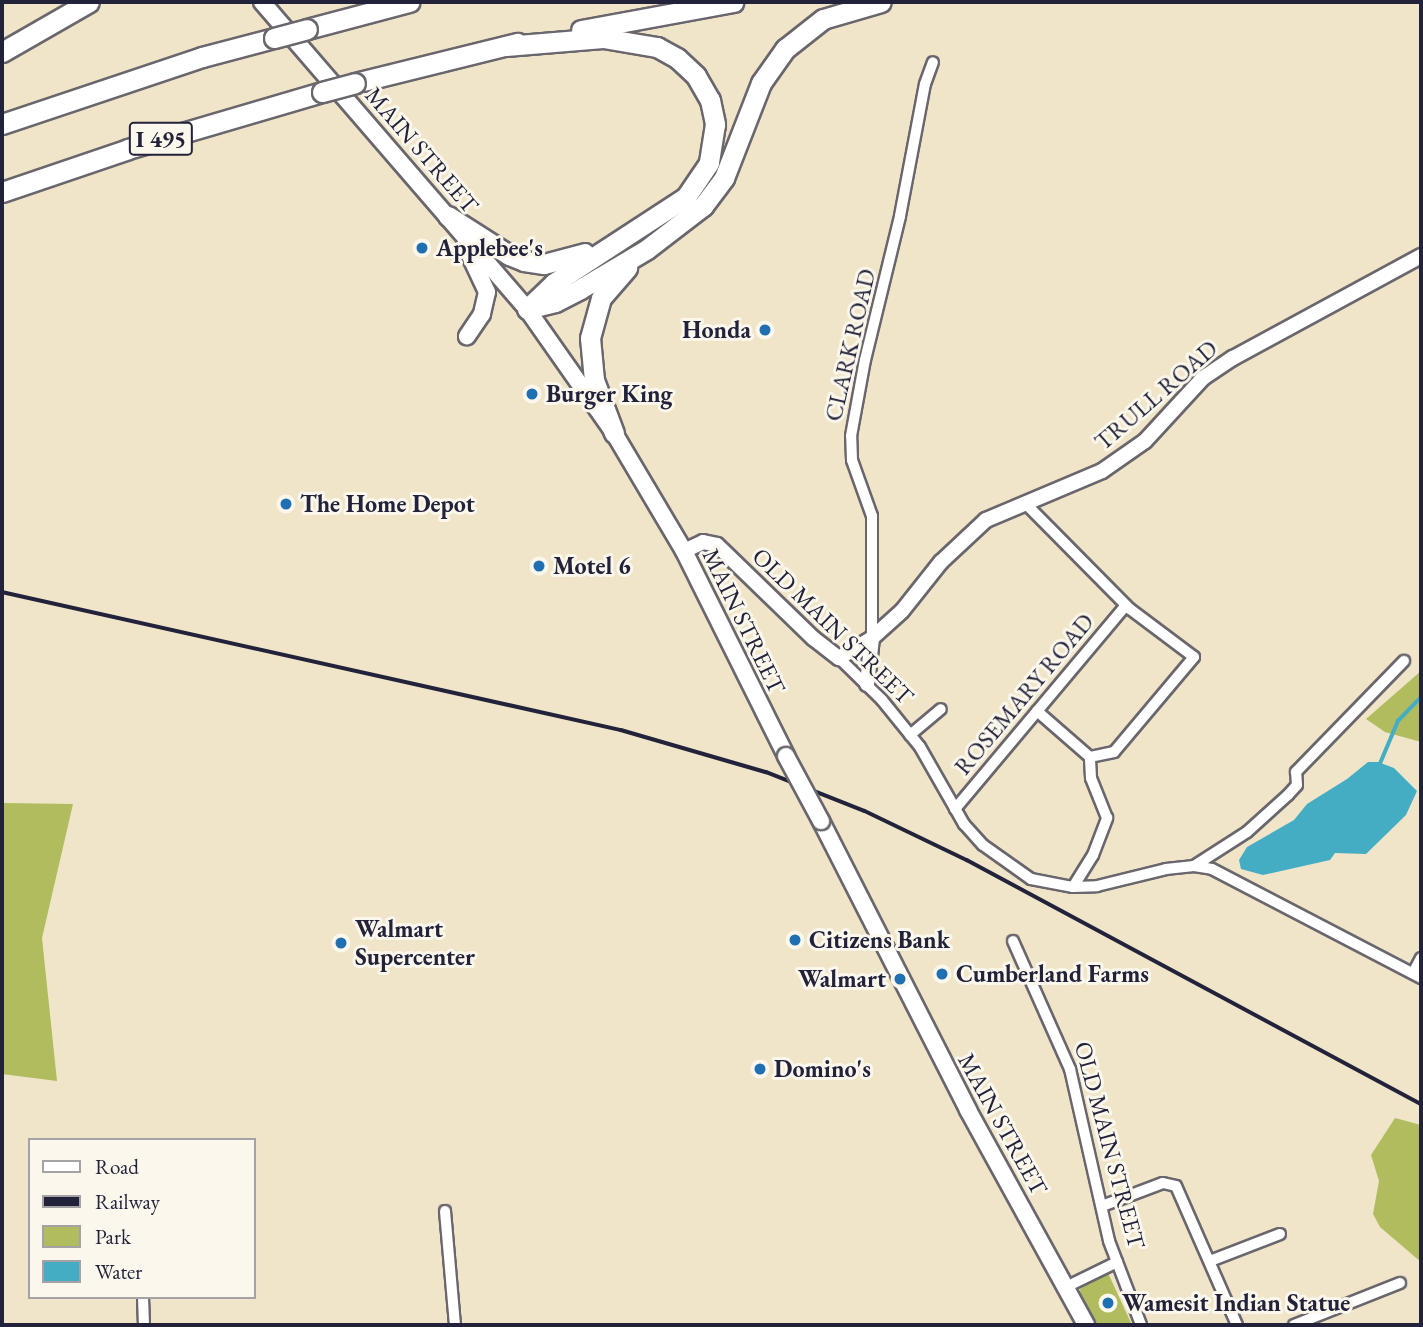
<!DOCTYPE html>
<html>
<head>
<meta charset="utf-8">
<style>
	body { margin:0 }
	#map { position:relative; width:1423px; height:1327px; overflow:hidden; background:#f0e5c9; font-family:"EB Garamond",serif }
	div>[style] { position:absolute }
	.green>* { inset:0; background:#b0bc5e }
	.water>* { inset:0; background:#44adc4 }
	.stream>* { height:3.5px; margin:-1.75px; padding:0 1.75px; transform-origin:1.75px; border-radius:1.75px; background:#44adc4 }
	.roads { filter:drop-shadow(2px 0 #6a666d) drop-shadow(-2px 0 #6a666d) drop-shadow(0 2px #6a666d) drop-shadow(0 -2px #6a666d) }
	.minor>* { height:10px; margin:-5px; padding:0 5px; transform-origin:5px; border-radius:5px; background:#fff }
	.tertiary>* { height:14px; margin:-7px; padding:0 7px; transform-origin:7px; border-radius:7px; background:#fff }
	.secondary>* { height:16px; margin:-8px; padding:0 8px; transform-origin:8px; border-radius:8px; background:#fff }
	.motorway>* { height:19px; margin:-9.5px; padding:0 9.5px; transform-origin:9.5px; border-radius:9.5px; background:#fff }
	.rail>* { height:3.5px; margin:-1.75px; padding:0 1.75px; transform-origin:1.75px; border-radius:1.75px; background:#22223b }
	.bridges { filter:drop-shadow(2px 0 #6a666d) drop-shadow(-2px 0 #6a666d) drop-shadow(0 2px #6a666d) drop-shadow(0 -2px #6a666d) }
	.secondary-bridge>* { height:16px; margin:-8px; padding:0 8px; transform-origin:8px; border-radius:8px; background:#fff }
	.motorway-bridge>* { height:19px; margin:-9.5px; padding:0 9.5px; transform-origin:9.5px; border-radius:9.5px; background:#fff }
	.dots>* { width:19px; height:19px; translate:-50% -50%; box-sizing:border-box; border:4px solid #fbf7ec; border-radius:50% }
	span { translate:-50% -50%; white-space:nowrap; text-align:center; line-height:1.15; -webkit-text-stroke:6px #fbf7ec; paint-order:stroke }
	.shield-label span { padding:2px 5px; background:#fbf7ec; border:2px solid; border-radius:5px; -webkit-text-stroke-width:0 }
	.shield-label { font-size:23px; color:#22223b; font-weight:700 }
	.street-label { font-size:24px; color:#22223b }
	.poi-label { font-size:24px; color:#22223b; font-weight:700 }
	.left { translate:0 -50%; text-align:left }
	.right { translate:-100% -50%; text-align:right }
	.frame { position:absolute; inset:0; border:4px solid #22223b; pointer-events:none }
	.legend { position:absolute; left:28px; top:1138px; width:228px; height:161px; box-sizing:border-box; background:#fbf7ec; border:2px solid #a4a2a5; margin:0; padding:9px 12px; list-style:none; font-size:21px; color:#22223b }
	.legend li { display:flex; align-items:center; gap:14px; height:35px }
	.legend b { width:35px; border:2px solid #a4a2a5 }
</style>
</head>
<body>
<div id="map">
	<div class="green">
		<div style="clip-path:polygon(1421px 671px,1421px 742px,1385px 732px,1366px 719px)"></div>
		<div style="clip-path:polygon(2px 803px,73px 804px,42px 938px,57px 1081px,2px 1074px)"></div>
		<div style="clip-path:polygon(1395px 1118px,1421px 1125px,1421px 1262px,1380px 1227px,1373px 1214px,1379px 1181px,1371px 1155px)"></div>
		<div style="clip-path:polygon(1108px 1273px,1132px 1325px,1095px 1325px,1081px 1298px,1080px 1289px)"></div>
	</div>
	<div class="water">
		<div style="clip-path:polygon(1368px 762px,1378px 762px,1394px 768px,1417px 791px,1406px 815px,1366px 854px,1335px 853px,1330px 860px,1263px 875px,1241px 869px,1239px 860px,1247px 847px,1294px 820px,1307px 804px,1347px 779px)"></div>
	</div>
	<div class="stream">
		<div style="left:1379px;top:766px;width:49px;rotate:-67.1deg"></div>
		<div style="left:1398px;top:721px;width:33px;rotate:-46deg"></div>
	</div>
	<div class="roads">
		<div class="minor">
			<div style="left:1025px;top:503px;width:149px;rotate:45.3deg"></div>
			<div style="left:1130px;top:609px;width:80px;rotate:36.9deg"></div>
			<div style="left:1194px;top:657px;width:124px;rotate:130.1deg"></div>
			<div style="left:1114px;top:752px;width:25px;rotate:168deg"></div>
			<div style="left:872px;top:638px;width:122px;rotate:-90deg"></div>
			<div style="left:872px;top:516px;width:59px;rotate:-109.7deg"></div>
			<div style="left:852px;top:460px;width:24px;rotate:-92deg"></div>
			<div style="left:851px;top:436px;width:77px;rotate:-79.6deg"></div>
			<div style="left:865px;top:360px;width:148px;rotate:-76.3deg"></div>
			<div style="left:900px;top:216px;width:134px;rotate:-79.3deg"></div>
			<div style="left:925px;top:84px;width:23px;rotate:-70deg"></div>
			<div style="left:839px;top:658px;width:60px;rotate:44.3deg"></div>
			<div style="left:882px;top:700px;width:60px;rotate:51deg"></div>
			<div style="left:920px;top:747px;width:89px;rotate:60.3deg"></div>
			<div style="left:964px;top:824px;width:28px;rotate:48deg"></div>
			<div style="left:983px;top:845px;width:59px;rotate:35.3deg"></div>
			<div style="left:1031px;top:879px;width:43px;rotate:10.8deg"></div>
			<div style="left:1073px;top:887px;width:24px;rotate:-2deg"></div>
			<div style="left:1097px;top:886px;width:71px;rotate:-13.8deg"></div>
			<div style="left:1166px;top:869px;width:28px;rotate:-6deg"></div>
			<div style="left:1194px;top:866px;width:18px;rotate:9deg"></div>
			<div style="left:1212px;top:869px;width:236px;rotate:27.5deg"></div>
			<div style="left:1037px;top:711px;width:70px;rotate:41deg"></div>
			<div style="left:910px;top:735px;width:40px;rotate:-40deg"></div>
			<div style="left:955px;top:809px;width:266px;rotate:-50deg"></div>
			<div style="left:1194px;top:866px;width:63px;rotate:-32.7deg"></div>
			<div style="left:1247px;top:832px;width:55px;rotate:-42.1deg"></div>
			<div style="left:1288px;top:795px;width:13px;rotate:-48deg"></div>
			<div style="left:1297px;top:785px;width:13px;rotate:-94deg"></div>
			<div style="left:1296px;top:772px;width:155px;rotate:-45.8deg"></div>
			<div style="left:1073px;top:887px;width:38px;rotate:-58deg"></div>
			<div style="left:1093px;top:855px;width:40px;rotate:-69deg"></div>
			<div style="left:1107px;top:818px;width:43px;rotate:-111.8deg"></div>
			<div style="left:1091px;top:778px;width:21px;rotate:-93deg"></div>
			<div style="left:1013px;top:941px;width:140px;rotate:66deg"></div>
			<div style="left:1070px;top:1069px;width:176px;rotate:77.2deg"></div>
			<div style="left:1109px;top:1241px;width:90px;rotate:69.1deg"></div>
			<div style="left:1413px;top:973px;width:17px;rotate:-62deg"></div>
			<div style="left:1102px;top:1206px;width:65px;rotate:-20.7deg"></div>
			<div style="left:1163px;top:1183px;width:13px;rotate:13deg"></div>
			<div style="left:1176px;top:1186px;width:152px;rotate:66.3deg"></div>
			<div style="left:445px;top:1211px;width:114px;rotate:85deg"></div>
			<div style="left:1210px;top:1261px;width:75px;rotate:-21.1deg"></div>
			<div style="left:1066px;top:1287px;width:57px;rotate:-26.1deg"></div>
			<div style="left:143px;top:1297px;width:28px;rotate:88deg"></div>
			<div style="left:1294px;top:1325px;width:114px;rotate:-21.6deg"></div>
		</div>
		<div class="tertiary">
			<div style="left:684px;top:551px;width:21px;rotate:-25deg"></div>
			<div style="left:703px;top:542px;width:14px;rotate:12deg"></div>
			<div style="left:717px;top:545px;width:134px;rotate:44.1deg"></div>
			<div style="left:813px;top:638px;width:33px;rotate:38deg"></div>
			<div style="left:839px;top:658px;width:39px;rotate:-31deg"></div>
			<div style="left:872px;top:638px;width:40px;rotate:-42deg"></div>
			<div style="left:902px;top:611px;width:63px;rotate:-51.5deg"></div>
			<div style="left:941px;top:562px;width:62px;rotate:-43deg"></div>
			<div style="left:986px;top:520px;width:126px;rotate:-22.9deg"></div>
			<div style="left:1102px;top:471px;width:52px;rotate:-34.9deg"></div>
			<div style="left:1145px;top:441px;width:86px;rotate:-47.4deg"></div>
			<div style="left:1203px;top:378px;width:36px;rotate:-34deg"></div>
			<div style="left:1233px;top:358px;width:214px;rotate:-28.5deg"></div>
			<div style="left:867px;top:684px;width:46px;rotate:-83.8deg"></div>
		</div>
		<div class="secondary">
			<div style="left:262px;top:2px;width:406px;rotate:49.2deg"></div>
			<div style="left:527px;top:309px;width:151px;rotate:54.9deg"></div>
			<div style="left:614px;top:433px;width:137px;rotate:59.3deg"></div>
			<div style="left:684px;top:551px;width:229px;rotate:63.5deg"></div>
			<div style="left:465px;top:245px;width:52px;rotate:64.9deg"></div>
			<div style="left:487px;top:292px;width:23px;rotate:103deg"></div>
			<div style="left:482px;top:314px;width:27px;rotate:124deg"></div>
			<div style="left:821px;top:821px;width:324px;rotate:63deg"></div>
			<div style="left:968px;top:1110px;width:245px;rotate:61.2deg"></div>
		</div>
		<div class="motorway">
			<div style="left:307px;top:29px;width:106px;rotate:-14.8deg"></div>
			<div style="left:581px;top:30px;width:155px;rotate:-10.4deg"></div>
			<div style="left:506px;top:46px;width:97px;rotate:-4.7deg"></div>
			<div style="left:603px;top:38px;width:55px;rotate:9.5deg"></div>
			<div style="left:657px;top:47px;width:23px;rotate:29deg"></div>
			<div style="left:677px;top:58px;width:26px;rotate:43deg"></div>
			<div style="left:696px;top:76px;width:28px;rotate:60deg"></div>
			<div style="left:710px;top:100px;width:25px;rotate:78deg"></div>
			<div style="left:715px;top:124px;width:39px;rotate:99deg"></div>
			<div style="left:709px;top:163px;width:41px;rotate:124.1deg"></div>
			<div style="left:686px;top:197px;width:158px;rotate:146.9deg"></div>
			<div style="left:554px;top:283px;width:37px;rotate:136deg"></div>
			<div style="left:2px;top:52px;width:100px;rotate:-29.9deg"></div>
			<div style="left:355px;top:83px;width:167px;rotate:-13.9deg"></div>
			<div style="left:2px;top:124px;width:211px;rotate:-18.5deg"></div>
			<div style="left:202px;top:57px;width:74px;rotate:-14.8deg"></div>
			<div style="left:2px;top:192px;width:133px;rotate:-18.8deg"></div>
			<div style="left:128px;top:149px;width:202px;rotate:-16.4deg"></div>
			<div style="left:448px;top:216px;width:72px;rotate:32.6deg"></div>
			<div style="left:509px;top:255px;width:16px;rotate:22deg"></div>
			<div style="left:524px;top:261px;width:20px;rotate:9deg"></div>
			<div style="left:544px;top:264px;width:42px;rotate:-15deg"></div>
			<div style="left:527px;top:309px;width:29px;rotate:-14deg"></div>
			<div style="left:555px;top:302px;width:28px;rotate:-27deg"></div>
			<div style="left:580px;top:289px;width:78px;rotate:-30.8deg"></div>
			<div style="left:647px;top:249px;width:71px;rotate:-37.5deg"></div>
			<div style="left:703px;top:206px;width:35px;rotate:-53deg"></div>
			<div style="left:724px;top:178px;width:102px;rotate:-68.7deg"></div>
			<div style="left:761px;top:83px;width:42px;rotate:-54.8deg"></div>
			<div style="left:785px;top:49px;width:48px;rotate:-38.3deg"></div>
			<div style="left:823px;top:19px;width:60px;rotate:-16.3deg"></div>
			<div style="left:614px;top:433px;width:57px;rotate:-110.7deg"></div>
			<div style="left:594px;top:380px;width:42px;rotate:-95.4deg"></div>
			<div style="left:590px;top:338px;width:41px;rotate:-74.6deg"></div>
			<div style="left:601px;top:298px;width:40px;rotate:-49deg"></div>
		</div>
	</div>
	<div class="rail">
		<div style="left:2px;top:592px;width:634px;rotate:12.57deg"></div>
		<div style="left:621px;top:730px;width:151px;rotate:16.2deg"></div>
		<div style="left:766px;top:772px;width:106px;rotate:21.5deg"></div>
		<div style="left:865px;top:811px;width:113px;rotate:25.7deg"></div>
		<div style="left:967px;top:860px;width:515px;rotate:28.26deg"></div>
	</div>
	<div class="bridges">
		<div class="secondary-bridge">
			<div style="left:786px;top:756px;width:74px;rotate:61.7deg"></div>
		</div>
		<div class="motorway-bridge">
			<div style="left:274px;top:38px;width:34px;rotate:-15deg"></div>
			<div style="left:322px;top:92px;width:34px;rotate:-15deg"></div>
		</div>
	</div>
	<div class="dots">
		<div style="left:422px;top:248px;background:#1f6fb2"></div>
		<div style="left:765px;top:330px;background:#1f6fb2"></div>
		<div style="left:532px;top:394px;background:#1f6fb2"></div>
		<div style="left:286px;top:504px;background:#1f6fb2"></div>
		<div style="left:539px;top:566px;background:#1f6fb2"></div>
		<div style="left:795px;top:940px;background:#1f6fb2"></div>
		<div style="left:341px;top:943px;background:#1f6fb2"></div>
		<div style="left:942px;top:974px;background:#1f6fb2"></div>
		<div style="left:900px;top:979px;background:#1f6fb2"></div>
		<div style="left:760px;top:1069px;background:#1f6fb2"></div>
		<div style="left:1108px;top:1303px;background:#1f6fb2"></div>
	</div>
	<div class="shield-label">
		<span style="left:161px;top:139px">I 495</span>
	</div>
	<div class="street-label">
		<span style="left:422px;top:150px;rotate:49deg">MAIN STREET</span>
		<span style="left:850px;top:345px;rotate:-77deg">CLARK ROAD</span>
		<span style="left:1156px;top:395px;rotate:-41deg">TRULL ROAD</span>
		<span style="left:744px;top:621px;rotate:64deg">MAIN STREET</span>
		<span style="left:833px;top:626px;rotate:44deg">OLD MAIN STREET</span>
		<span style="left:1024px;top:694px;rotate:-50deg">ROSEMARY ROAD</span>
		<span style="left:1003px;top:1124px;rotate:61deg">MAIN STREET</span>
		<span style="left:1110px;top:1145px;rotate:75deg">OLD MAIN STREET</span>
	</div>
	<div class="poi-label">
		<span class="left" style="left:436px;top:248px">Applebee's</span>
		<span class="right" style="left:751px;top:330px">Honda</span>
		<span class="left" style="left:546px;top:394px">Burger King</span>
		<span class="left" style="left:300px;top:504px">The Home Depot</span>
		<span class="left" style="left:553px;top:566px">Motel 6</span>
		<span class="left" style="left:355px;top:943px">Walmart<br>Supercenter</span>
		<span class="left" style="left:809px;top:940px">Citizens Bank</span>
		<span class="left" style="left:956px;top:974px">Cumberland Farms</span>
		<span class="right" style="left:886px;top:979px">Walmart</span>
		<span class="left" style="left:774px;top:1069px">Domino's</span>
		<span class="left" style="left:1122px;top:1303px">Wamesit Indian Statue</span>
	</div>
	<div class="frame"></div>
	<ul class="legend">
	<li><b style="height:9px;background:#fff"></b>Road</li>
	<li><b style="height:9px;background:#22223b"></b>Railway</li>
	<li><b style="height:19px;background:#b0bc5e"></b>Park</li>
	<li><b style="height:19px;background:#44adc4"></b>Water</li>
	</ul>
</div>
</body>
</html>
